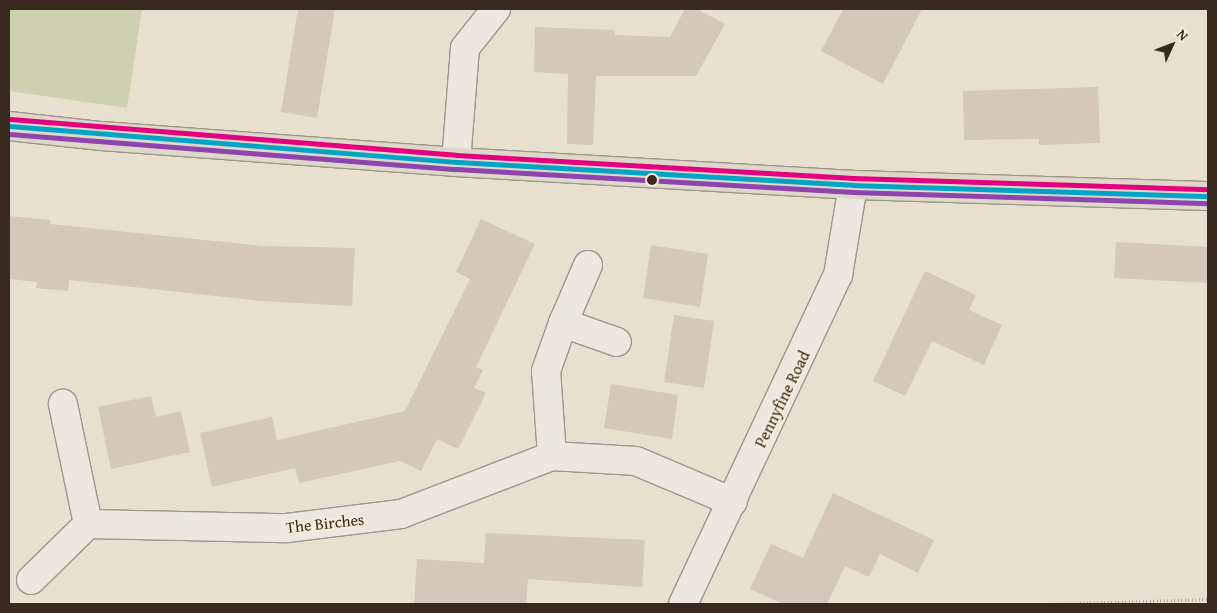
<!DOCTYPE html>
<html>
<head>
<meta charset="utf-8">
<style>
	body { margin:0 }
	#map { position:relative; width:1217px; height:613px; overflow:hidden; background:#e7e0cf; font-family:"Gentium Book Plus",serif }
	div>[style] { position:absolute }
	.green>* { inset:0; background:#ced1af }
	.building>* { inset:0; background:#d5c7b9 }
	.path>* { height:3px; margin-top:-1.5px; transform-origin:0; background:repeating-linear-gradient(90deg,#aca7a0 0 1px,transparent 0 3.5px) }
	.roads { filter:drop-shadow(1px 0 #9b958a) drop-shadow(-1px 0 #9b958a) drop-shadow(0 1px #9b958a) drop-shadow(0 -1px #9b958a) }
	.minor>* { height:28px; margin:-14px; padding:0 14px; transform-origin:14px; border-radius:14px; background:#ece8df }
	.highway>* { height:28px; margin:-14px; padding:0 14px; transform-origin:14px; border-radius:14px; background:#ded8ca }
	.bus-1>* { height:5px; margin:-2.5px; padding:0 2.5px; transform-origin:2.5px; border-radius:2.5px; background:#03a3c5 }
	.bus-2>* { height:5px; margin:-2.5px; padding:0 2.5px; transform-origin:2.5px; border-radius:2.5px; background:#8e44ad }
	.bus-3>* { height:5px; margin:-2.5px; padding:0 2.5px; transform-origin:2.5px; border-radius:2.5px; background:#e5007d }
	.dots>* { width:14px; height:14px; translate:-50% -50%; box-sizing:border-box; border:2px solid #f6edd9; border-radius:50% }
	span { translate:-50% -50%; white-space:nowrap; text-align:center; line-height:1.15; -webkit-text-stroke:4px #f6edd9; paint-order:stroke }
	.street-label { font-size:16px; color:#39291f }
	.frame { position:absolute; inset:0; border:10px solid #39291f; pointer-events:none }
	.north { position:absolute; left:1147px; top:20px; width:50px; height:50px; -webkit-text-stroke:4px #f6edd9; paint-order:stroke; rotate:47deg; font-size:14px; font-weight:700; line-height:20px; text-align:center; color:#39291f }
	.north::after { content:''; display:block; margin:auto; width:18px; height:22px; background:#39291f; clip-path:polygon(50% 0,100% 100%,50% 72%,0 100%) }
</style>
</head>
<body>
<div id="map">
	<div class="green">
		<div style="clip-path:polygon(9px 9px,142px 9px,127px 108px,9px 91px)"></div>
	</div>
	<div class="building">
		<div style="clip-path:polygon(298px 9px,335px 9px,317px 118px,281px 112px)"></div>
		<div style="clip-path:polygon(685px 9px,697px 9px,725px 24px,696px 76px,596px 76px,593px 145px,567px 144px,568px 74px,534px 72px,535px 27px,615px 30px,615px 35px,670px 37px)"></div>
		<div style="clip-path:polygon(843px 9px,922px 9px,883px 84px,821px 51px)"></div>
		<div style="clip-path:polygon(1098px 87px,1100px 143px,1039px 145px,1039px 139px,964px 140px,963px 91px)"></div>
		<div style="clip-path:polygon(9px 216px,50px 220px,50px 224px,263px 246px,355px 248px,352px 306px,260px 301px,69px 280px,68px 291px,36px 288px,37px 282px,9px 279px)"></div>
		<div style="clip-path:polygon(481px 219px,535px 244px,476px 367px,483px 370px,474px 388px,486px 393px,458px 449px,437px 439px,421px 471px,400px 461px,299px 483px,295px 468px,212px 487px,200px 433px,272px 417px,277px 440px,405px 411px,470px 279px,456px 272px)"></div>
		<div style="clip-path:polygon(1116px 242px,1208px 247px,1208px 283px,1114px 278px)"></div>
		<div style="clip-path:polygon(651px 245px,708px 254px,700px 307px,643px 298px)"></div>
		<div style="clip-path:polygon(925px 271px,976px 295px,969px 310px,1002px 325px,984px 365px,932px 341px,905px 396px,873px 381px)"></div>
		<div style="clip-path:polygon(674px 315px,714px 321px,704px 388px,664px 382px)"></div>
		<div style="clip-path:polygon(611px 384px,678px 395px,672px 439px,604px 428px)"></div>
		<div style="clip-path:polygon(151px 396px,156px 417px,181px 411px,190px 452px,111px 469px,98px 407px)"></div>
		<div style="clip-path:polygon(833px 493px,934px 540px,918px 573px,880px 554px,869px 577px,845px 566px,827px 604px,783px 604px,750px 589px,771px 544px,803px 558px)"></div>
		<div style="clip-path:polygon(486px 533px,645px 540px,642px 587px,528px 579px,526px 604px,414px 604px,417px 559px,484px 563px)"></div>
	</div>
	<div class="path">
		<div style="left:1052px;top:604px;width:156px;rotate:-1.8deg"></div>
	</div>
	<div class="roads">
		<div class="minor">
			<div style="left:456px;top:162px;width:114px;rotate:-85.5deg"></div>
			<div style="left:465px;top:48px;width:50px;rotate:-51.5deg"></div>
			<div style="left:588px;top:265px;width:63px;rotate:113.3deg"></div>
			<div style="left:563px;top:323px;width:57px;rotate:19.4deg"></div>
			<div style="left:552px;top:456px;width:85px;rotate:-94deg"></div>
			<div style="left:546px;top:371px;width:51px;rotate:-70.5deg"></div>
			<div style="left:88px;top:524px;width:199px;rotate:1.2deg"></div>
			<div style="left:287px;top:528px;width:115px;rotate:-7deg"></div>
			<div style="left:401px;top:514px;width:162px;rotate:-21deg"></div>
			<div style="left:552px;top:456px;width:84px;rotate:3.4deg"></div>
			<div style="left:636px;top:461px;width:105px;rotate:22.9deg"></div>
			<div style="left:31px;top:580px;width:80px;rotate:-44.5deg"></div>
			<div style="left:88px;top:524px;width:123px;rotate:-101.8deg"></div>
			<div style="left:683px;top:604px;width:364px;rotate:-64.8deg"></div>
			<div style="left:838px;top:275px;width:91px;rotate:-80.5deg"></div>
		</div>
		<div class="highway">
			<div style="left:9px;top:126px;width:93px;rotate:6.2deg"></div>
			<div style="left:101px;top:136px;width:356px;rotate:4.2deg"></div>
			<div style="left:456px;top:162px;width:398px;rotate:3.3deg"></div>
			<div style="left:853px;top:185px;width:355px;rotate:1.8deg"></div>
		</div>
	</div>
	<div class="bus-1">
		<div style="left:9px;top:126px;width:448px;rotate:4.6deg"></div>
		<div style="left:456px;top:162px;width:398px;rotate:3.3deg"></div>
		<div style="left:853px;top:185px;width:355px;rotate:1.8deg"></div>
	</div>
	<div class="bus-2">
		<div style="left:9px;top:134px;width:448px;rotate:4.5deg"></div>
		<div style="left:456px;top:169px;width:398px;rotate:3.3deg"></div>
		<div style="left:853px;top:192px;width:355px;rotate:1.8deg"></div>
	</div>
	<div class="bus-3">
		<div style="left:10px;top:119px;width:447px;rotate:4.6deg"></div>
		<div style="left:456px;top:155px;width:398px;rotate:3.3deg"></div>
		<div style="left:853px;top:178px;width:355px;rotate:1.8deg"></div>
	</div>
	<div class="dots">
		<div style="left:652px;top:180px;background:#39291f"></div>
	</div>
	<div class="street-label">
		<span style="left:782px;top:399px;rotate:-64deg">Pennyfine Road</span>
		<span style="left:325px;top:523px;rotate:-6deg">The Birches</span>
	</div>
	<div class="frame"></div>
	<div class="north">N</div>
</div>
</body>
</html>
